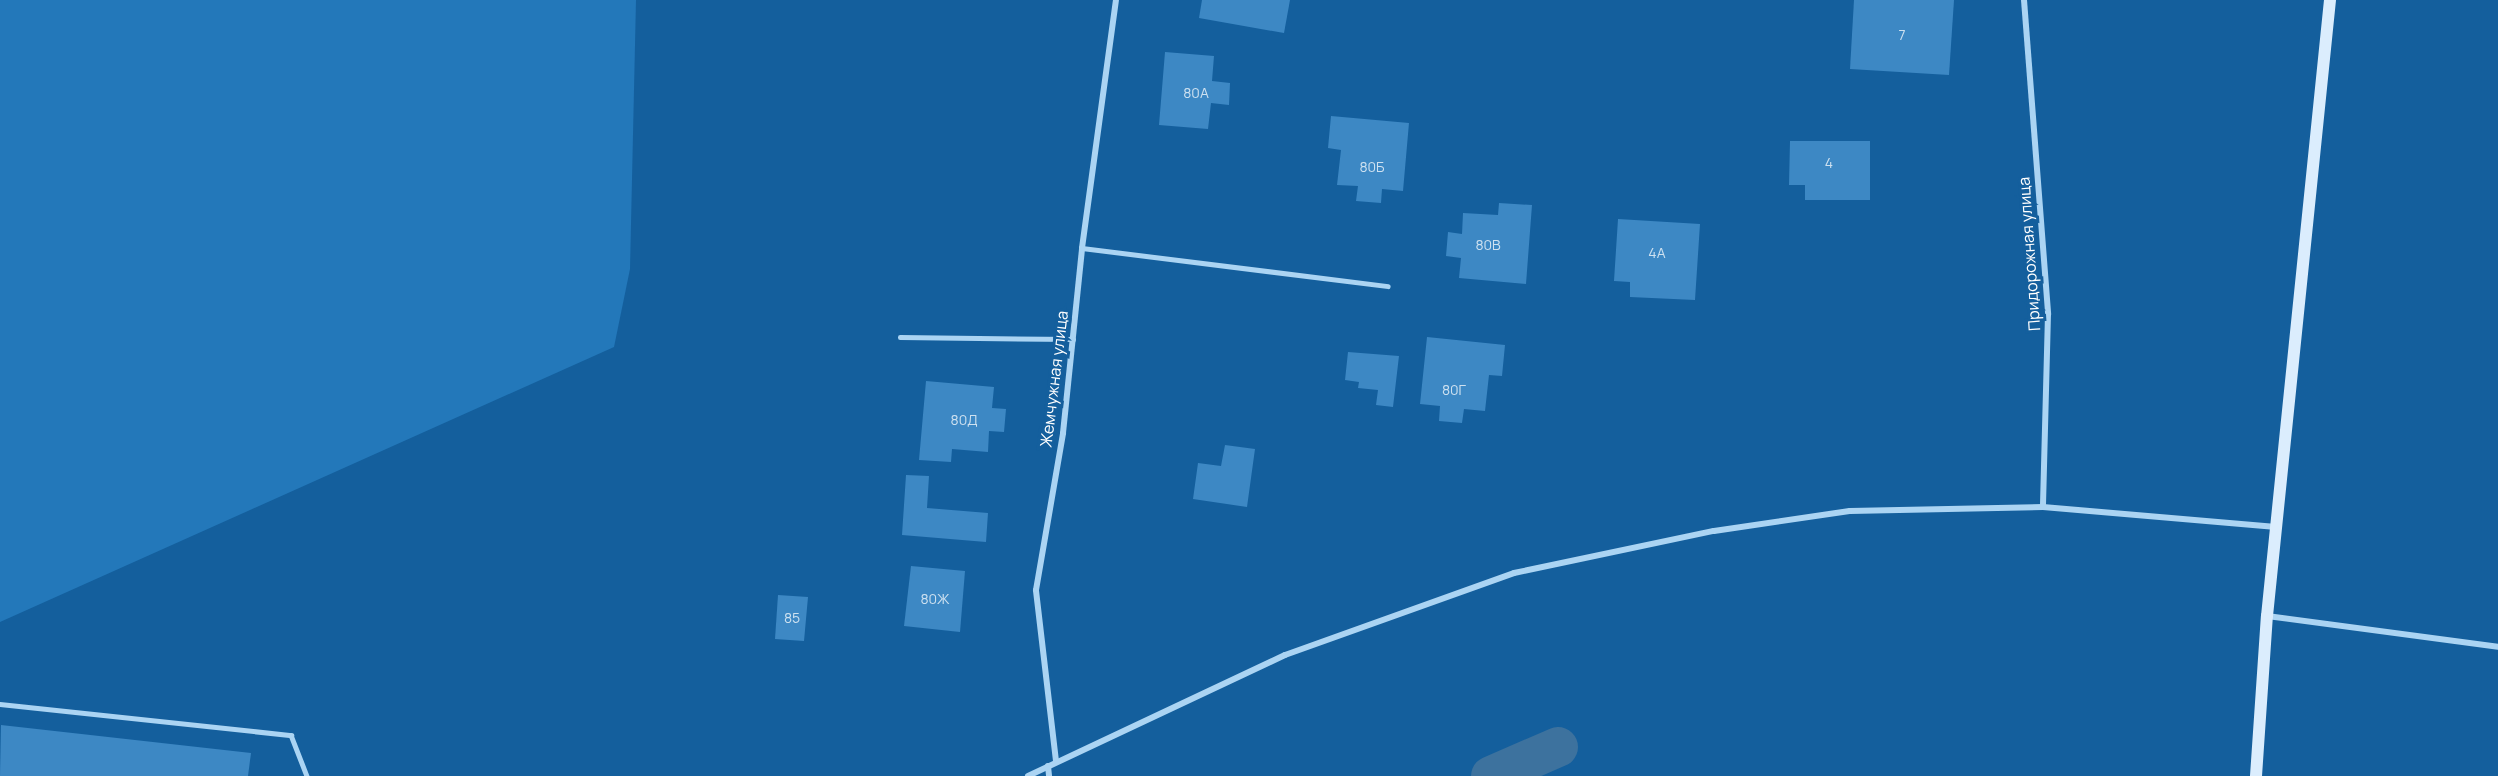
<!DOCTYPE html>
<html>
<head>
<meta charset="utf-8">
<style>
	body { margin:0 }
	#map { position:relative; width:2498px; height:776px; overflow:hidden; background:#145f9d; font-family:Manrope,sans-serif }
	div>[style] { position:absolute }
	.green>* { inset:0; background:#2378ba }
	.canal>* { height:40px; margin:-20px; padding:0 20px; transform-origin:20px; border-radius:20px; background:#3d729e }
	.building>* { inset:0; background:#3d88c4 }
	.service>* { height:4.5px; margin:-2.25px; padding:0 2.25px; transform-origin:2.25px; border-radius:2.25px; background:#abd4f3 }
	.minor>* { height:6px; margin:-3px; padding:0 3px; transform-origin:3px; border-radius:3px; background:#abd4f3 }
	.secondary>* { height:12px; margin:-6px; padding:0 6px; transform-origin:6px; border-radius:6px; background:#dbedfd }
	span { translate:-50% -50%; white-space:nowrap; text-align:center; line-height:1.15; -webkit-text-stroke:6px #145f9d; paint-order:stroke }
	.number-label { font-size:14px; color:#cee1f0 }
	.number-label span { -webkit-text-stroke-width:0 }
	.street-label { font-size:16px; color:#fff }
</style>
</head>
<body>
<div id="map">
	<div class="green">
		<div style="clip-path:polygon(0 0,636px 0,630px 269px,614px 347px,0 622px)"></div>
	</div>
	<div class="canal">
		<div style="left:1491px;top:776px;width:73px;rotate:-23.4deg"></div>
	</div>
	<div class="building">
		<div style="clip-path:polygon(1202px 0,1290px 0,1284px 33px,1199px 18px)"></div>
		<div style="clip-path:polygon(1854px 0,1954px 0,1949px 75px,1850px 69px)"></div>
		<div style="clip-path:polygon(1165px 52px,1214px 56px,1212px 81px,1230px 83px,1229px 105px,1211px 103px,1208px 129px,1159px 125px)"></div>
		<div style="clip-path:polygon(1331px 116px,1409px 123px,1403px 191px,1382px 189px,1381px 203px,1356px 201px,1358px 186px,1337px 185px,1341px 150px,1328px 148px)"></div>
		<div style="clip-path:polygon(1790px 141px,1870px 141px,1870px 200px,1805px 200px,1805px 185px,1789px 185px)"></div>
		<div style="clip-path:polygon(1499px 203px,1532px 205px,1526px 284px,1459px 278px,1461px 258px,1446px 256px,1448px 232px,1462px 234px,1463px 213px,1498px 215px)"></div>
		<div style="clip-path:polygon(1618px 219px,1700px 224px,1695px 300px,1630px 297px,1630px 282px,1614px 281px)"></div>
		<div style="clip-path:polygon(1427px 337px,1505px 345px,1502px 376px,1489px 375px,1485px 411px,1464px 409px,1462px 423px,1439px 421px,1440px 406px,1420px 404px)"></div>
		<div style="clip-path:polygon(1348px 352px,1399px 356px,1393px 407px,1376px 405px,1378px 390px,1358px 388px,1359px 382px,1345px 380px)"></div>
		<div style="clip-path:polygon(926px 381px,994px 387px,992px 408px,1006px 409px,1004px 432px,989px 431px,988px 452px,952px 449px,951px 462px,919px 460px)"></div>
		<div style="clip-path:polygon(1225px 445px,1255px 449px,1247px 507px,1193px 499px,1198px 463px,1221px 466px)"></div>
		<div style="clip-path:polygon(906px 475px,929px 476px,927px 508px,988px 513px,986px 542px,902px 535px)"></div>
		<div style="clip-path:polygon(911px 566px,965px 571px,960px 632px,904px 626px)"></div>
		<div style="clip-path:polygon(778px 595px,808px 597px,804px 641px,775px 639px)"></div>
		<div style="clip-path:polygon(1px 725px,251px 753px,248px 776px,0 776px)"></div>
	</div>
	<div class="service">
		<div style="left:1082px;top:248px;width:308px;rotate:7.1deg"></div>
		<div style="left:900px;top:337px;width:173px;rotate:0.7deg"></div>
		<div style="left:0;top:704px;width:293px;rotate:6.1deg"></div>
		<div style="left:291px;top:735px;width:44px;rotate:68.7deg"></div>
	</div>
	<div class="minor">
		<div style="left:2024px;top:0;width:315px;rotate:85.6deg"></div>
		<div style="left:2048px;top:314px;width:193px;rotate:91.5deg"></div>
		<div style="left:2267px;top:616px;width:233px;rotate:7.6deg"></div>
		<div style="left:1056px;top:761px;width:172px;rotate:-96.7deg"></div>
		<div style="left:1036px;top:590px;width:159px;rotate:-80.2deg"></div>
		<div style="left:1063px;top:433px;width:186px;rotate:-84.1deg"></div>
		<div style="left:1082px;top:248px;width:250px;rotate:-82.2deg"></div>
		<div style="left:1048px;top:766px;width:10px;rotate:84deg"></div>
		<div style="left:1028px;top:776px;width:284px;rotate:-25.2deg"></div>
		<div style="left:1285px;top:655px;width:243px;rotate:-19.7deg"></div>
		<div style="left:1514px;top:573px;width:204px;rotate:-11.9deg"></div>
		<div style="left:1714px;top:531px;width:137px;rotate:-8.4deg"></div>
		<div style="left:1850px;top:511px;width:193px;rotate:-1.2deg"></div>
		<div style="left:2043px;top:507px;width:234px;rotate:4.9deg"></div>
	</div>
	<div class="secondary">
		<div style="left:2256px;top:776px;width:160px;rotate:-86.1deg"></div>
		<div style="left:2267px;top:616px;width:619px;rotate:-84.16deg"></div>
	</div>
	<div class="number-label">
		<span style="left:1902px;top:35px">7</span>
		<span style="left:1196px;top:93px">80А</span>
		<span style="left:1829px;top:163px">4</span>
		<span style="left:1372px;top:167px">80Б</span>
		<span style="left:1488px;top:245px">80В</span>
		<span style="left:1657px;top:253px">4А</span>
		<span style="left:1454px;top:390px">80Г</span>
		<span style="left:964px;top:420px">80Д</span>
		<span style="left:935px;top:599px">80Ж</span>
		<span style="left:792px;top:618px">85</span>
	</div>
	<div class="street-label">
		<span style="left:2029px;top:254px;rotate:-94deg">Придорожная улица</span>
		<span style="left:1054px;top:379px;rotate:-83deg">Жемчужная улица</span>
	</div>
</div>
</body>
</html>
